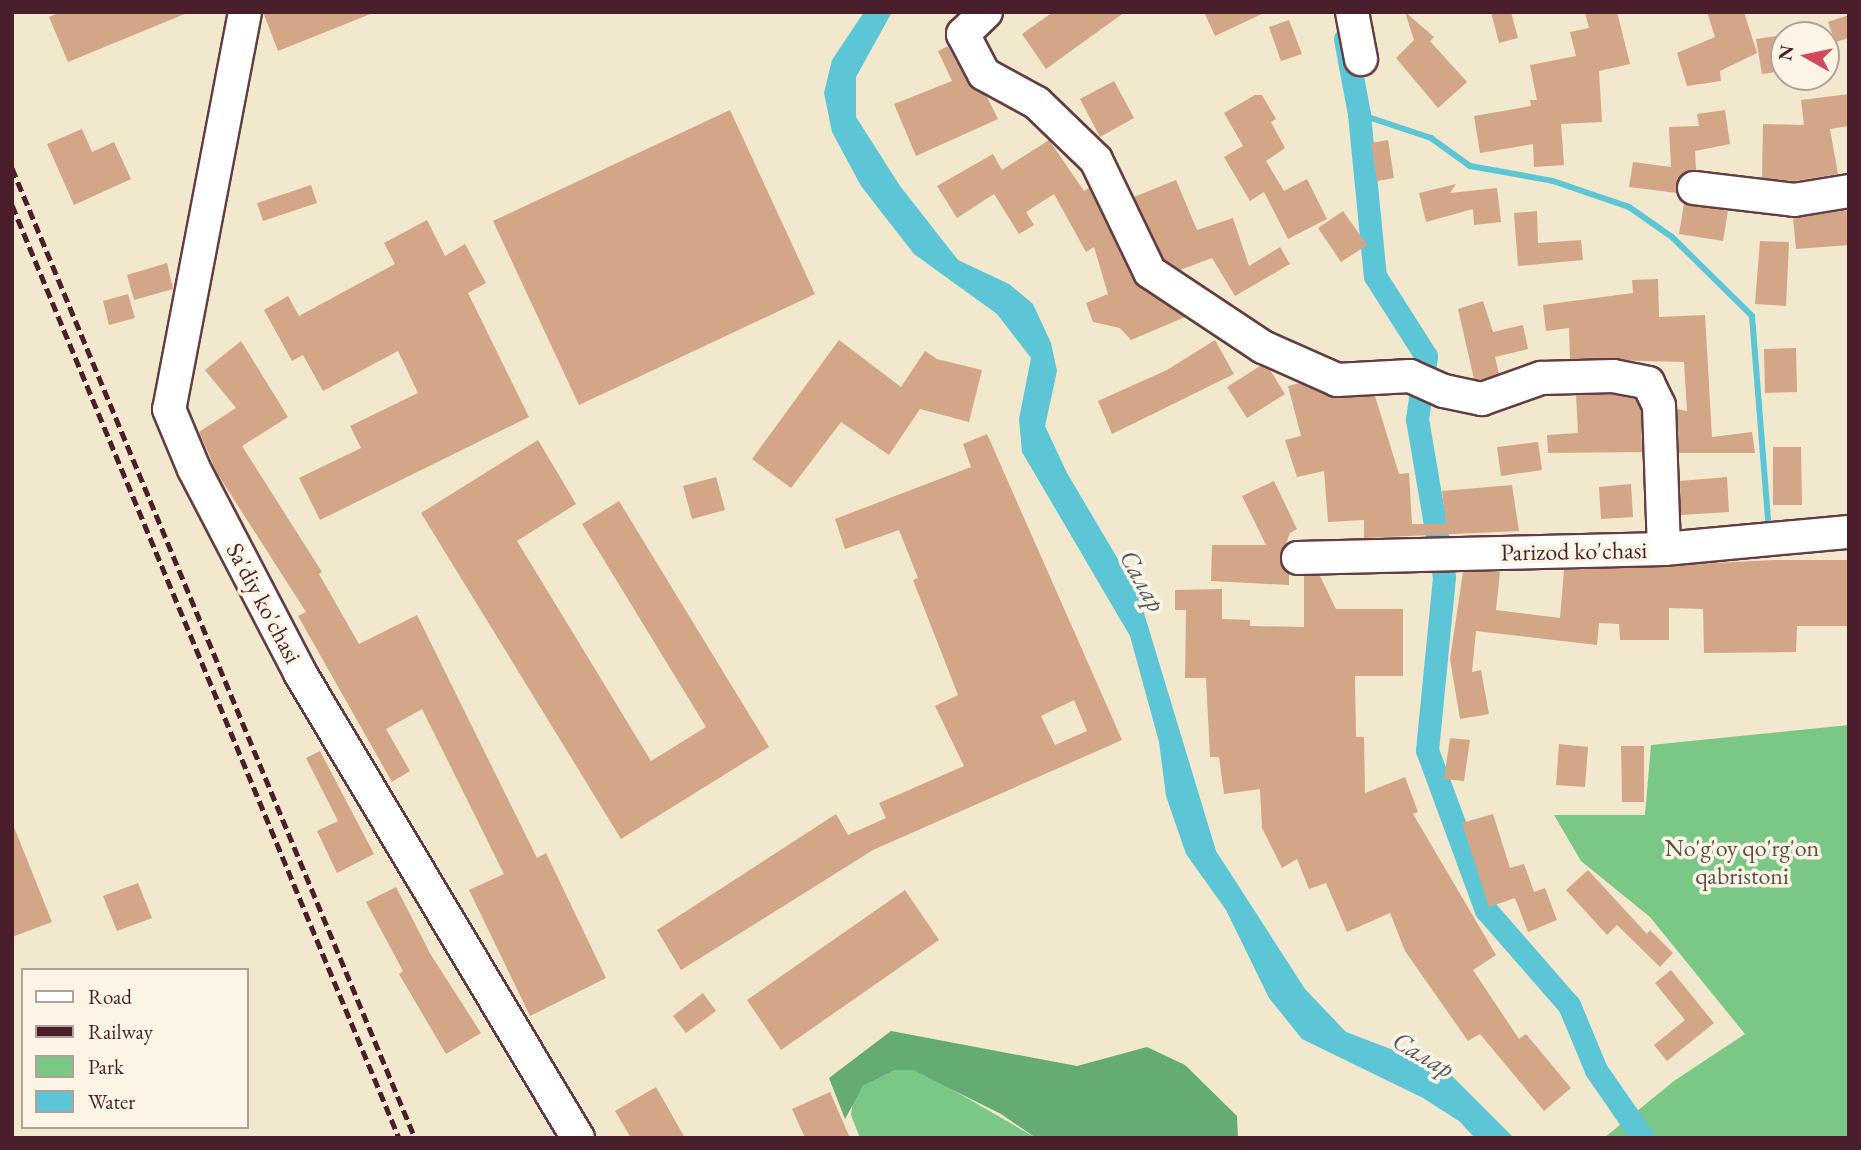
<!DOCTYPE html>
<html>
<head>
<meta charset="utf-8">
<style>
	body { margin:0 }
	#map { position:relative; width:1861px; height:1150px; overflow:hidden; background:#f1e8cd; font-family:"EB Garamond",serif }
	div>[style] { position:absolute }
	.green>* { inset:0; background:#7bc786 }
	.forest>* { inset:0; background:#64ac73 }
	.water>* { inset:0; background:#5cc6d7 }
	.stream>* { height:6px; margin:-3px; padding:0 3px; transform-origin:3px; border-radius:3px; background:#5cc6d7 }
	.canal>* { height:23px; margin:-11.5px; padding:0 11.5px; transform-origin:11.5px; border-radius:11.5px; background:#5cc6d7 }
	.building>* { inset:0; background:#d4a688 }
	.roads { filter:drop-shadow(2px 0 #633d43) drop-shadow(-2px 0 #633d43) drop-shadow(0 2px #633d43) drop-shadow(0 -2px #633d43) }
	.minor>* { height:32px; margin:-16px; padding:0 16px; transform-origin:16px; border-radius:16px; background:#fff }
	.rail>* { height:5px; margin-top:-2.5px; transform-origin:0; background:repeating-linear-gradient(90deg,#4a1f2b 0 10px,transparent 0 15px) }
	span { translate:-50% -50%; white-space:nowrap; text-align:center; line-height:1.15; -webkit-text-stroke:7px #fcf5e5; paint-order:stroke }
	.street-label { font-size:24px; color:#4a1f2b }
	.park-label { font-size:24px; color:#595146 }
	.water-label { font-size:26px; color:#505967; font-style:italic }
	.frame { position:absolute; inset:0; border:14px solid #4a1f2b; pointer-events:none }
	.legend { position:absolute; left:21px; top:968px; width:228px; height:161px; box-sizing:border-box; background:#fcf5e5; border:2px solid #b59f9b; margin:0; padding:9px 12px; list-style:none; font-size:21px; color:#4a1f2b }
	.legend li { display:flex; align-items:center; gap:14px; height:35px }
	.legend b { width:35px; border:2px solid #b59f9b }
	.north { position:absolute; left:1770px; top:21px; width:70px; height:70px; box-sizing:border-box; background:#fcf5e5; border:2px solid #b59f9b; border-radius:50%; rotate:279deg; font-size:19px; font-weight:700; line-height:28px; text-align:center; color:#4a1f2b }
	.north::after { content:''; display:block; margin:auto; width:24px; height:32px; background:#d1495b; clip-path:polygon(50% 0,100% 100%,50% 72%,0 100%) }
</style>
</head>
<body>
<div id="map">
	<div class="green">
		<div style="clip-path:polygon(1849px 725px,1849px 1138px,1604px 1138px,1674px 1081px,1745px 1034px,1650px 917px,1581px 861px,1554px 815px,1645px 815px,1651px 745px)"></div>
		<div style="clip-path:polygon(895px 1070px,913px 1070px,941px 1083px,1036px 1138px,860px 1138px,851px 1115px,853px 1100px,863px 1086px)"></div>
	</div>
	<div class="forest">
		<div style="clip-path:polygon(891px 1031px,1077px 1066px,1147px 1047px,1185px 1065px,1237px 1116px,1238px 1138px,1036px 1138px,1001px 1114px,913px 1070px,895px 1070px,863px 1086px,845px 1119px,829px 1078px)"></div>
	</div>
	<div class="water">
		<div style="clip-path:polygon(864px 12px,892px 12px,856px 77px,856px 117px,900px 186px,958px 260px,1009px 284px,1033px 304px,1051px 343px,1057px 371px,1045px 426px,1067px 473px,1138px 593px,1216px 851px,1305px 989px,1346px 1032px,1446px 1070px,1514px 1138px,1475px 1138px,1459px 1121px,1423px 1098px,1302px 1039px,1269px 998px,1226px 910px,1186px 854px,1166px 796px,1159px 742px,1130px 636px,1022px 452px,1019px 419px,1031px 358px,997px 314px,914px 254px,861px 186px,832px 132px,824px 93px,832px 60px)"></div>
	</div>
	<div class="stream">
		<div style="left:1359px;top:114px;width:76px;rotate:18.4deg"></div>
		<div style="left:1431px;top:138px;width:48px;rotate:35.7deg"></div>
		<div style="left:1470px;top:166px;width:84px;rotate:10.2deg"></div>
		<div style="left:1553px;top:181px;width:80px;rotate:18.9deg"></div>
		<div style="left:1629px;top:207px;width:52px;rotate:34.9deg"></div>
		<div style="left:1672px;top:237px;width:112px;rotate:44.6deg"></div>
		<div style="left:1752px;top:316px;width:204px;rotate:85.5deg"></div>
	</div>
	<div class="canal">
		<div style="left:1345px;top:39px;width:76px;rotate:79.4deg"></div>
		<div style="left:1359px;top:114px;width:163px;rotate:84.4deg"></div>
		<div style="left:1375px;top:276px;width:95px;rotate:57.5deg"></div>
		<div style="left:1426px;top:356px;width:64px;rotate:98.1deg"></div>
		<div style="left:1417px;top:419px;width:160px;rotate:80.3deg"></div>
		<div style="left:1444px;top:577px;width:174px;rotate:95.6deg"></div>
		<div style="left:1427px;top:750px;width:171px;rotate:69.8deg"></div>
		<div style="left:1486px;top:910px;width:126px;rotate:48.9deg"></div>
		<div style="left:1569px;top:1005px;width:70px;rotate:67.4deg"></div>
		<div style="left:1596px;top:1070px;width:83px;rotate:55.3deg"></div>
	</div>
	<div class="building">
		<div style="clip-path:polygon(60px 12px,187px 12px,187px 13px,68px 62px,49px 17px)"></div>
		<div style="clip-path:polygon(263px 12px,372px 12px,373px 13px,278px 51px)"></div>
		<div style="clip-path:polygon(1053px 12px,1125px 12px,1046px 69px,1022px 34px)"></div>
		<div style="clip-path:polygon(1204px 12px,1266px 12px,1215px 36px)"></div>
		<div style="clip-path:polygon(1405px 12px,1434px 37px,1430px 41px,1467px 82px,1438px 108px,1396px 58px,1414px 40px)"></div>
		<div style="clip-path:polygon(1491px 12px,1511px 12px,1518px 38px,1499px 43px)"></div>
		<div style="clip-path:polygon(1585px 12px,1617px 12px,1630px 64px,1599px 71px,1602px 122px,1561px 124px,1564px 165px,1534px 167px,1533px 144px,1480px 153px,1474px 116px,1531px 106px,1530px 100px,1537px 100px,1530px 65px,1576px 56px,1570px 32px,1589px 28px)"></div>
		<div style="clip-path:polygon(1707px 12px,1744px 12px,1757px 53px,1720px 71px,1721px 81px,1687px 86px,1677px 53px,1715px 37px)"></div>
		<div style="clip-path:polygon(1849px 15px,1849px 38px,1835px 42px,1828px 22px)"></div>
		<div style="clip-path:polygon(1289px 20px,1302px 54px,1281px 61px,1269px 27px)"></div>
		<div style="clip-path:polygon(1784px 35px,1784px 71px,1762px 74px,1756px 39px)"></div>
		<div style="clip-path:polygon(948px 46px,968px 83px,987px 97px,998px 119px,916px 156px,894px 104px,952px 81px,938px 51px)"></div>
		<div style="clip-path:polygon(1114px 81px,1134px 118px,1100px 137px,1080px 99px)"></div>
		<div style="clip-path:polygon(1849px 94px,1849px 126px,1830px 129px,1838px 174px,1794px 181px,1762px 178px,1763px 124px,1804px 125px,1801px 100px)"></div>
		<div style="clip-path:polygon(1255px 95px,1262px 95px,1276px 119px,1271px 122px,1285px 148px,1266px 161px,1284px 191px,1307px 179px,1327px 219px,1288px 239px,1264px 192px,1250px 201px,1224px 157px,1243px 146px,1224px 113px)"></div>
		<div style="clip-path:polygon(730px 110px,815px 294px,579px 405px,493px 221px)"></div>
		<div style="clip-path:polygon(1725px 110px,1730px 144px,1695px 151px,1696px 170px,1680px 176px,1677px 193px,1629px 187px,1633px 162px,1671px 167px,1669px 127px,1699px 126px,1697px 114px)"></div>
		<div style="clip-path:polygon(82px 129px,92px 152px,114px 142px,131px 179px,74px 205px,47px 144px)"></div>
		<div style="clip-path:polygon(1049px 140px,1084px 191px,1089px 188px,1134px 281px,1185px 317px,1131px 340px,1120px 328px,1093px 322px,1086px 303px,1108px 294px,1094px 247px,1086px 252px,1054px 194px,1026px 212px,1034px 225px,1019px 234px,994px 194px,957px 218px,937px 186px,993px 154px,1002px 170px)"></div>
		<div style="clip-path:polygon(1388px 140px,1394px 178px,1377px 181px,1371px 143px)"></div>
		<div style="clip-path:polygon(1176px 180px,1197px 230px,1233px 218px,1249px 266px,1280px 247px,1290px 264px,1235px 296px,1212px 258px,1180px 270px,1164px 259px,1134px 197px)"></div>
		<div style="clip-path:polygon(1456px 184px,1450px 193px,1497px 188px,1501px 222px,1474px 225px,1473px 209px,1426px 222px,1419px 193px)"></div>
		<div style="clip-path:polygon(311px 185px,317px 203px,263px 221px,257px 203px)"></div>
		<div style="clip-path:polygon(1684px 203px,1728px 211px,1723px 241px,1679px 234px)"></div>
		<div style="clip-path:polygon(1849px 210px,1849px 245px,1796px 249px,1793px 218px)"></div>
		<div style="clip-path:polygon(1343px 211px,1367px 245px,1341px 262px,1318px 228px)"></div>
		<div style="clip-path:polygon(1537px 211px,1538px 243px,1581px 240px,1583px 260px,1518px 266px,1514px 213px)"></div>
		<div style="clip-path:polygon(427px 220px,445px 256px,465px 244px,486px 283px,468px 293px,529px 417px,320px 520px,299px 478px,361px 448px,350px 426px,418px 393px,398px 351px,323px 391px,303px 355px,292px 361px,264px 310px,288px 296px,299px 316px,395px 264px,384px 243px)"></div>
		<div style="clip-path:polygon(1760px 241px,1789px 242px,1786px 306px,1755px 304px)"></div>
		<div style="clip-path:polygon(167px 263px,173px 289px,134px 300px,127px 275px)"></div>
		<div style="clip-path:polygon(1658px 279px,1659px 317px,1705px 315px,1712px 437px,1752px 432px,1755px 453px,1679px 453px,1677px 409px,1687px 411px,1684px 362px,1570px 359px,1569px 328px,1546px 331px,1543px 305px,1633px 293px,1632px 280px)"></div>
		<div style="clip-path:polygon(128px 294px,135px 318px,109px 325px,103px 301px)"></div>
		<div style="clip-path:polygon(1483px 301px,1493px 332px,1523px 325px,1528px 349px,1495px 357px,1499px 374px,1481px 380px,1474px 379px,1458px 309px)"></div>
		<div style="clip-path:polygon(839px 340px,901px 387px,925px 351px,937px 359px,982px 370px,969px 422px,920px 409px,889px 455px,841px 422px,791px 488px,752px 459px)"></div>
		<div style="clip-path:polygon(1215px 340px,1234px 374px,1112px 434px,1098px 401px,1167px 370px)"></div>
		<div style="clip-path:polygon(241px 341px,288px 417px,242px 446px,322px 572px,319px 574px,359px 644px,417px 615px,537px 858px,546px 853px,606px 978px,530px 1016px,469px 890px,504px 874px,422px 709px,386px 729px,410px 771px,392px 782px,298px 616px,306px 612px,217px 473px,199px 432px,236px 408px,205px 370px)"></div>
		<div style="clip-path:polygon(1796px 348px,1797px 392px,1765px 393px,1764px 349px)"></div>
		<div style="clip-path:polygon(1260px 366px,1270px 370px,1285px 394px,1247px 418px,1227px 387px)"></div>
		<div style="clip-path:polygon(1300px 383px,1337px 398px,1375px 396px,1399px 474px,1409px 473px,1412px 524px,1446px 524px,1442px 491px,1512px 485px,1519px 531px,1364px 538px,1364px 520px,1328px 522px,1324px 471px,1297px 477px,1285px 440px,1301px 436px,1288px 386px)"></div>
		<div style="clip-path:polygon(1611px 394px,1635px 399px,1641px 410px,1642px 452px,1548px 453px,1547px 435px,1578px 433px,1576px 395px)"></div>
		<div style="clip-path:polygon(evenodd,987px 434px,1122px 740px,873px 850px,681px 970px,657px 930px,836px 814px,848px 835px,886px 818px,879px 803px,964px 766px,935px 706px,958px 695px,913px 580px,918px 578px,899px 530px,845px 549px,835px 519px,971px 467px,963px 444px,987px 434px,1074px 700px,1087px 731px,1055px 745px,1041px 716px,1074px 700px)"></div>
		<div style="clip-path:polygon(538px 440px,576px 504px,517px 541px,651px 761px,706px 727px,582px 524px,619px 501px,769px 747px,621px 839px,421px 513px)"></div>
		<div style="clip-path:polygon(1538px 442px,1542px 470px,1501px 476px,1497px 447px)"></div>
		<div style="clip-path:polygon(1773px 447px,1801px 447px,1802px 505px,1773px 505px)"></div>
		<div style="clip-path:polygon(716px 477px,725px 510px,692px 519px,683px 486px)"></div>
		<div style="clip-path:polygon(1727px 477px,1729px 512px,1681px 515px,1680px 481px)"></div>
		<div style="clip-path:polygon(1274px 481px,1297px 529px,1290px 533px,1280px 558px,1289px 574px,1289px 585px,1211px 581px,1212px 545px,1266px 545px,1242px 496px)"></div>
		<div style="clip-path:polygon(1631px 484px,1633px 517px,1601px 519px,1599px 487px)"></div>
		<div style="clip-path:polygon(1776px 560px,1849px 560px,1849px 626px,1797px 626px,1796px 652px,1704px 653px,1703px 609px,1669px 608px,1669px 640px,1620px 640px,1619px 624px,1599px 623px,1597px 645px,1476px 631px,1472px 672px,1481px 670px,1489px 714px,1460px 719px,1450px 659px,1463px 572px,1500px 572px,1496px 610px,1560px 618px,1564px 570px)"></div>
		<div style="clip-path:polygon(1304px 576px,1320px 576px,1336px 609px,1403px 609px,1403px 676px,1355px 676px,1356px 737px,1364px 737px,1365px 793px,1405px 777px,1418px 812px,1413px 814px,1496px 955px,1473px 970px,1519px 1039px,1526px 1034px,1571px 1088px,1544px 1111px,1480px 1034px,1468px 1041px,1405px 951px,1390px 913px,1347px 932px,1326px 883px,1309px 889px,1297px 859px,1282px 868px,1262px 828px,1260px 789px,1224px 794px,1219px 757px,1210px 757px,1206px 678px,1185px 678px,1186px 610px,1175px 610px,1175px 590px,1222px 589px,1222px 619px,1250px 620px,1250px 626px,1304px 627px)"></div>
		<div style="clip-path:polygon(1450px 738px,1470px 740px,1464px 781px,1444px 779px)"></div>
		<div style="clip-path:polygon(1559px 744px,1588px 747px,1585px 787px,1556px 785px)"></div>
		<div style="clip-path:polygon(1621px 746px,1644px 746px,1644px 802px,1622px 802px)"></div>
		<div style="clip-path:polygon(320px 751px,374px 854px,337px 873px,317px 831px,338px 821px,306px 758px)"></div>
		<div style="clip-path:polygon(1493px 814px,1510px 868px,1524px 864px,1534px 892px,1545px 888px,1557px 920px,1528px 932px,1515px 898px,1489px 907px,1462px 823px)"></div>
		<div style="clip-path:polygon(12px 822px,52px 922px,12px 937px)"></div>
		<div style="clip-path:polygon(1588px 870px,1647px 934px,1650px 930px,1673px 953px,1660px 967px,1617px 925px,1607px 935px,1566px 890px)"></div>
		<div style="clip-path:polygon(138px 883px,152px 918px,117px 931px,103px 896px)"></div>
		<div style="clip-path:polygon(396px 887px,431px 955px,481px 1033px,446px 1054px,399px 974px,403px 971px,366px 902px)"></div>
		<div style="clip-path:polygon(905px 890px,939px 940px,781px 1050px,747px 1000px)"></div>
		<div style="clip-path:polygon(1671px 970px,1714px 1023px,1667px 1061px,1654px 1045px,1685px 1020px,1655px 983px)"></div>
		<div style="clip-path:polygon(703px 993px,716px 1011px,686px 1033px,673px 1016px)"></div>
		<div style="clip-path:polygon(656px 1087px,685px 1138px,631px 1138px,615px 1111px)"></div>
		<div style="clip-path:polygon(830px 1092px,850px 1138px,805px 1138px,792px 1109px)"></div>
	</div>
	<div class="roads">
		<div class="minor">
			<div style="left:245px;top:12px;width:404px;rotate:100.8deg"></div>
			<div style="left:169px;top:409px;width:65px;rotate:67.4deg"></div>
			<div style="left:194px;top:469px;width:230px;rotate:62.5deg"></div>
			<div style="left:300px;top:673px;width:542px;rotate:59.13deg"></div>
			<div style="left:986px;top:12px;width:32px;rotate:136deg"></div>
			<div style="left:963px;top:34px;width:45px;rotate:62.3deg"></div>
			<div style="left:984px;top:74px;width:60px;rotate:28.7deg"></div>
			<div style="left:1037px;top:103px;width:82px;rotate:44deg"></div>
			<div style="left:1096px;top:160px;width:124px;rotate:64.3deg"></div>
			<div style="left:1150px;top:272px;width:136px;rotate:33.6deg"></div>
			<div style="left:1263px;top:347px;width:81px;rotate:24deg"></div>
			<div style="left:1337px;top:380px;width:73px;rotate:-3.1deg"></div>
			<div style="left:1410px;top:376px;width:37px;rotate:24deg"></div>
			<div style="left:1444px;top:391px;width:39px;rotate:12deg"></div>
			<div style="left:1482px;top:399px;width:63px;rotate:-19.6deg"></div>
			<div style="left:1541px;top:378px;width:72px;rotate:-1.6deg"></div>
			<div style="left:1613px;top:376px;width:36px;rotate:11deg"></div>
			<div style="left:1648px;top:383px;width:25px;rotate:64deg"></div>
			<div style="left:1659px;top:406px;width:143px;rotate:88deg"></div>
			<div style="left:1352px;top:12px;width:48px;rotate:79.2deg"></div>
			<div style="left:1694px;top:188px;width:101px;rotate:6.8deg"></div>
			<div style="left:1794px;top:200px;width:56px;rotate:-9.3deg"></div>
			<div style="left:1298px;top:558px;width:366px;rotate:-1.4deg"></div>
			<div style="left:1664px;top:549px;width:186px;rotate:-5.3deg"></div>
		</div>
	</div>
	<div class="rail">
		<div style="left:12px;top:168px;width:1050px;rotate:67.44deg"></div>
		<div style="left:12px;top:205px;width:1010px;rotate:67.47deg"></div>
	</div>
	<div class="street-label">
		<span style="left:1574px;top:551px;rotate:-1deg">Parizod ko'chasi</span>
		<span style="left:264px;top:603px;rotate:62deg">Sa'diy ko'chasi</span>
	</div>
	<div class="park-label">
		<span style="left:1742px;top:862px">No'g'oy qo'rg'on<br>qabristoni</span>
	</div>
	<div class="water-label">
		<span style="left:1142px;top:581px;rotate:61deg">Салар</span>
		<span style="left:1423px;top:1055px;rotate:30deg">Салар</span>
	</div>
	<div class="frame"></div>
	<ul class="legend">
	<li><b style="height:9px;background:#fff"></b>Road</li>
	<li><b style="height:9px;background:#4a1f2b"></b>Railway</li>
	<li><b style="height:19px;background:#7bc786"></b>Park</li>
	<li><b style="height:19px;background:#5cc6d7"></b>Water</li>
	</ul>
	<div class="north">N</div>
</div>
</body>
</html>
